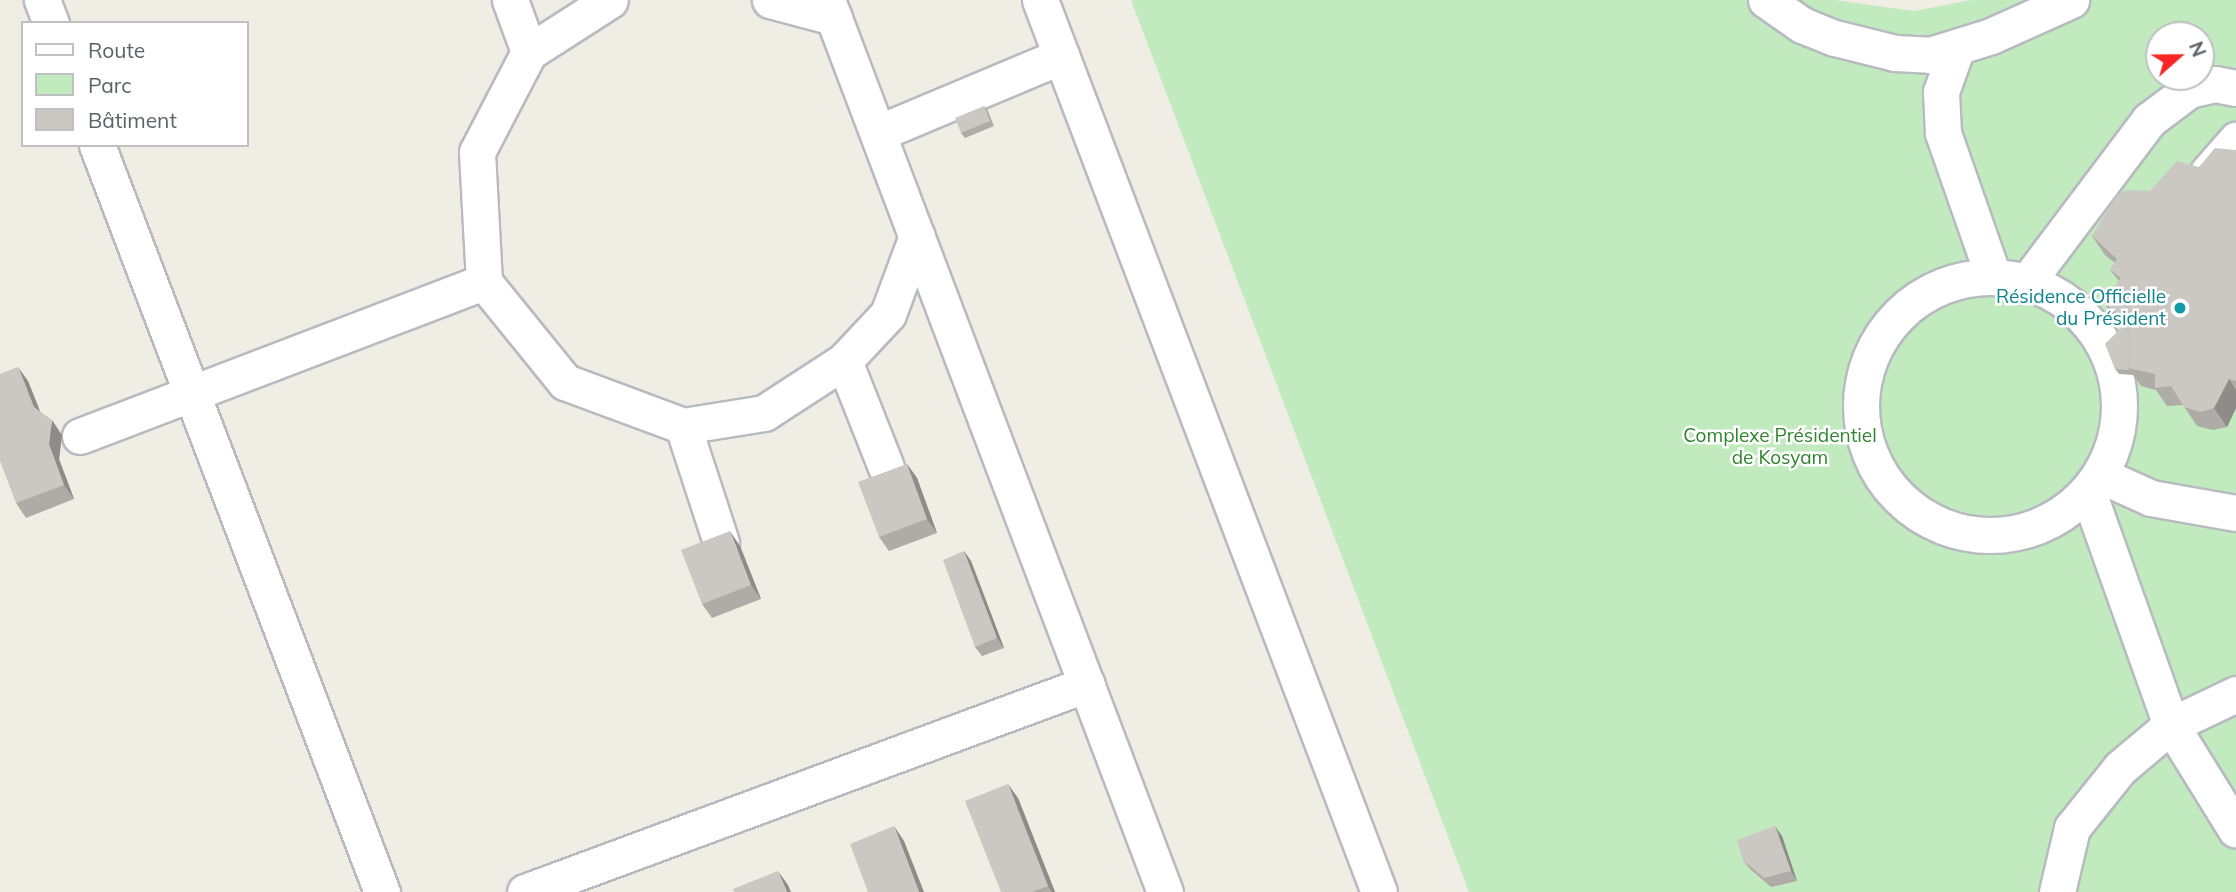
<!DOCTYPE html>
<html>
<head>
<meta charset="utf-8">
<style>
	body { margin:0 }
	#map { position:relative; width:2236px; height:892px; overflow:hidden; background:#f0ede5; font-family:Mulish,sans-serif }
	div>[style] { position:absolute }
	.green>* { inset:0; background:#c2eabf }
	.roads { filter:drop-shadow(2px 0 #b7bbc0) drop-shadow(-2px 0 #b7bbc0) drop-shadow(0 2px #b7bbc0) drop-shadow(0 -2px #b7bbc0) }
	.minor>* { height:35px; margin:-17.5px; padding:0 17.5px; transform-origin:17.5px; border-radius:17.5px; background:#fff }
	.minor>.ring { margin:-17.5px; padding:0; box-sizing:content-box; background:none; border:35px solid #fff; border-radius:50% }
	.wall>* { inset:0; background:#afaba7 }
	.shaded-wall>* { inset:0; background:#8e8b88 }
	.building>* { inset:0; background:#cbc7c2 }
	.dots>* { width:19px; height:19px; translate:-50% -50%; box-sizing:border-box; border:4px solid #fff; border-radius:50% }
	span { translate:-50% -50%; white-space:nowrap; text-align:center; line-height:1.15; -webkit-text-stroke:5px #fff; paint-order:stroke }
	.culture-label { font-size:19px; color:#0d838f }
	.right { translate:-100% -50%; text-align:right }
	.park-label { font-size:19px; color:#30842e }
	.legend { position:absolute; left:21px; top:21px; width:228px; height:126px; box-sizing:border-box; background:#fff; border:2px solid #bec0c2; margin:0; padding:9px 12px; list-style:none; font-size:21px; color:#5c6267 }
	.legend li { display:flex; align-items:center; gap:14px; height:35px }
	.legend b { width:35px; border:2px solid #bec0c2 }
	.north { position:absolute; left:2145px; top:21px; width:70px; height:70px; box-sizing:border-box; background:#fff; border:2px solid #bec0c2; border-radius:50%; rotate:69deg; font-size:19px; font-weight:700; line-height:28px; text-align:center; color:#5c6267 }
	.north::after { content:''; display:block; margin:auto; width:24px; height:32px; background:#f72524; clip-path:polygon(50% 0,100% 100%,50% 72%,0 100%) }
</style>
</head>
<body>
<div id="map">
	<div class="green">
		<div style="clip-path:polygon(evenodd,1131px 0,1834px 0,1914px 11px,1971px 0,2236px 0,2236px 892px,1469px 892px,1131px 0,2159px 35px,2201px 35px,2201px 77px,2159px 77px,2159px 35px)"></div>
	</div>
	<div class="roads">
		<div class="minor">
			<div style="left:42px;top:0;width:25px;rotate:69deg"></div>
			<div style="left:510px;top:0;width:55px;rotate:69.9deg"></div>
			<div style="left:770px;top:0;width:66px;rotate:14.9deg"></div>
			<div style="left:827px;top:0;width:954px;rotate:69.25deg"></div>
			<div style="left:1040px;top:0;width:954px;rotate:69.19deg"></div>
			<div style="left:1766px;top:0;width:44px;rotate:34.8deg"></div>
			<div style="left:1802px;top:25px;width:35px;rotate:22deg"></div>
			<div style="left:1835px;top:38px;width:62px;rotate:14deg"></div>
			<div style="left:1895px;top:53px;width:35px;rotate:3deg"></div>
			<div style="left:1930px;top:55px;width:64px;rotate:-17.3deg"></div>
			<div style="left:1991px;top:36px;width:88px;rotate:-24.2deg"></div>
			<div style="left:1956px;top:50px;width:45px;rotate:109.7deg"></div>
			<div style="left:1941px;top:92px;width:41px;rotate:87.2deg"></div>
			<div style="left:1943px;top:133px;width:151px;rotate:70.7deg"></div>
			<div style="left:878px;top:133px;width:199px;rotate:-22.8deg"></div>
			<div style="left:97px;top:145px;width:800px;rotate:69.12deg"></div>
			<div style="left:2208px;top:172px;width:43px;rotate:-48.8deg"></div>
			<div class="ring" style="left:1861px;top:277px;width:223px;height:223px"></div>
			<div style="left:484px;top:282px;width:129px;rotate:51deg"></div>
			<div style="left:565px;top:382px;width:126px;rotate:20.4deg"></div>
			<div style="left:683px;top:426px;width:82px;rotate:-9.1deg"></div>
			<div style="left:764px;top:413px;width:95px;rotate:-33deg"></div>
			<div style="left:844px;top:361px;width:64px;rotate:-46.9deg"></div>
			<div style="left:888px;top:314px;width:83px;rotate:-69.6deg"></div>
			<div style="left:2027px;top:282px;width:203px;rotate:-53deg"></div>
			<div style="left:2149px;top:120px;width:50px;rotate:-36.9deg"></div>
			<div style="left:2189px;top:90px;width:27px;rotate:-13deg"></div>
			<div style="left:2215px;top:84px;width:21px;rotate:11deg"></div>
			<div style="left:844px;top:361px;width:114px;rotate:68.4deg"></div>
			<div style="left:683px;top:426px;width:122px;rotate:71.9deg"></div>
			<div style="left:80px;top:436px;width:432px;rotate:-20.9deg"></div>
			<div style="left:484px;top:282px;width:130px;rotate:-93.1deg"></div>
			<div style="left:477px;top:152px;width:113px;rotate:-62.5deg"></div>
			<div style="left:529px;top:52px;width:96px;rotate:-32.7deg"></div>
			<div style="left:2100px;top:475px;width:56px;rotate:24.3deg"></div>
			<div style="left:2151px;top:498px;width:86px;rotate:10deg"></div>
			<div style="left:2088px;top:492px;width:247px;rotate:70.4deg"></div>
			<div style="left:2171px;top:725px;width:123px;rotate:58.2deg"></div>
			<div style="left:525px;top:892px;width:599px;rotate:-20.31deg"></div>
			<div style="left:2057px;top:892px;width:66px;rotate:-76.8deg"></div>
			<div style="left:2072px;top:828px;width:77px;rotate:-51.3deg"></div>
			<div style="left:2120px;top:768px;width:67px;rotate:-40.1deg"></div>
			<div style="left:2171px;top:725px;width:72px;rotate:-25.5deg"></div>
		</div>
	</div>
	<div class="wall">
		<div style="clip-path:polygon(984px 106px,988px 111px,994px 126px,965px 138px,961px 133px)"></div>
		<div style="clip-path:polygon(2236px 150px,2236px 408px,2227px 427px,2213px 430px,2197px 426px,2183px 405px,2167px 406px,2156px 390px,2141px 386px,2133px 375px,2119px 374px,2115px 369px,2123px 327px,2116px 320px,2103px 302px,2119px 281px,2110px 270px,2115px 263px,2105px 255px,2092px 236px,2150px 191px)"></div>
		<div style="clip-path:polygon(28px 381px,40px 412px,62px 435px,59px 459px,74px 499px,26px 518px,16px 503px)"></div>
		<div style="clip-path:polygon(907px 464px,917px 478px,937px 533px,889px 551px,879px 537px)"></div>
		<div style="clip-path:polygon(740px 546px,761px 599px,712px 618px,702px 604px)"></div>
		<div style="clip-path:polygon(964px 551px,971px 561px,1004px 648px,982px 656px,975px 647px)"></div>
		<div style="clip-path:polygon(1018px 798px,1055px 892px,1001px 892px)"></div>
		<div style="clip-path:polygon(1782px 836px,1797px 881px,1771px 887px,1750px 869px,1743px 860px)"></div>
	</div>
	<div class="shaded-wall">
		<div style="clip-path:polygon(18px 367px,28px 381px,44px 421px,34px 407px)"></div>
		<div style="clip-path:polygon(2229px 379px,2236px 390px,2236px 408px,2227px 427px,2214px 408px)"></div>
		<div style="clip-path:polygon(52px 420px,62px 435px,59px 459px,74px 499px,64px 485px,49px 444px)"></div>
		<div style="clip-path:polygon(907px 464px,917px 478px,937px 533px,927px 519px)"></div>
		<div style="clip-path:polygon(730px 531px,740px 546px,761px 599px,751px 585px)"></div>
		<div style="clip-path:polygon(964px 551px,971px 561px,1004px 648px,997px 638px)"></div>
		<div style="clip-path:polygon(1008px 784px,1018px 798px,1055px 892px,1052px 892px,1048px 886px)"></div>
		<div style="clip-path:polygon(894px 826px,904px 841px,924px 892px,919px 892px)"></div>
		<div style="clip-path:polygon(1775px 826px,1782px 836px,1797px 881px,1791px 871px)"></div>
		<div style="clip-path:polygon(778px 871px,788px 885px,791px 892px,787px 892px)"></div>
	</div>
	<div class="building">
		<div style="clip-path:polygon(984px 106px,990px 121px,961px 133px,955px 118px)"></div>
		<div style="clip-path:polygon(2215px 148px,2236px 150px,2236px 381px,2229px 379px,2214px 408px,2200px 412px,2184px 407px,2171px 386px,2155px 388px,2155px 374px,2128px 368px,2131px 339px,2125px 320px,2103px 302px,2121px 278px,2110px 270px,2117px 259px,2092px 236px,2117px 195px,2126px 190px,2150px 191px,2177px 161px,2199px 167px)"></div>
		<div style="clip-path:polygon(2124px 325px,2127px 328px,2131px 339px,2128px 368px,2129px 370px,2115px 369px,2105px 344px)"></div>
		<div style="clip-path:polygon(18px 367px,34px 407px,52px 420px,49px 444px,64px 485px,16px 503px,0 461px,0 374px)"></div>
		<div style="clip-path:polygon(907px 464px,927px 519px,879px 537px,858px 482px)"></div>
		<div style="clip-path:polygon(730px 531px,751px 585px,702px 604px,681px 550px)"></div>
		<div style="clip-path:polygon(964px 551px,997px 638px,975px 647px,943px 560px)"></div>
		<div style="clip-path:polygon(1008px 784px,1048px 886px,1032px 892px,1001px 892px,965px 801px)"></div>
		<div style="clip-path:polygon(894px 826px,919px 892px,868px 892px,850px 844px)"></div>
		<div style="clip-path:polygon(1775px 826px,1791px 871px,1764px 878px,1743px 860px,1737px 840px)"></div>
		<div style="clip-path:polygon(778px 871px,787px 892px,734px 892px,733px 889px)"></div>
	</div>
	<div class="dots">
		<div style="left:2180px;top:308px;background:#0f9aa8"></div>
	</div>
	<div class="culture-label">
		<span class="right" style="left:2166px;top:308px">Résidence Officielle<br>du Président</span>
	</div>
	<div class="park-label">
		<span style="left:1780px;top:447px">Complexe Présidentiel<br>de Kosyam</span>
	</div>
	<ul class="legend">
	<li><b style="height:9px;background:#fff"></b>Route</li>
	<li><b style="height:19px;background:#c2eabf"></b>Parc</li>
	<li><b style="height:19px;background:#cbc7c2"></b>Bâtiment</li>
	</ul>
	<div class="north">N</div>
</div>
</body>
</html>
